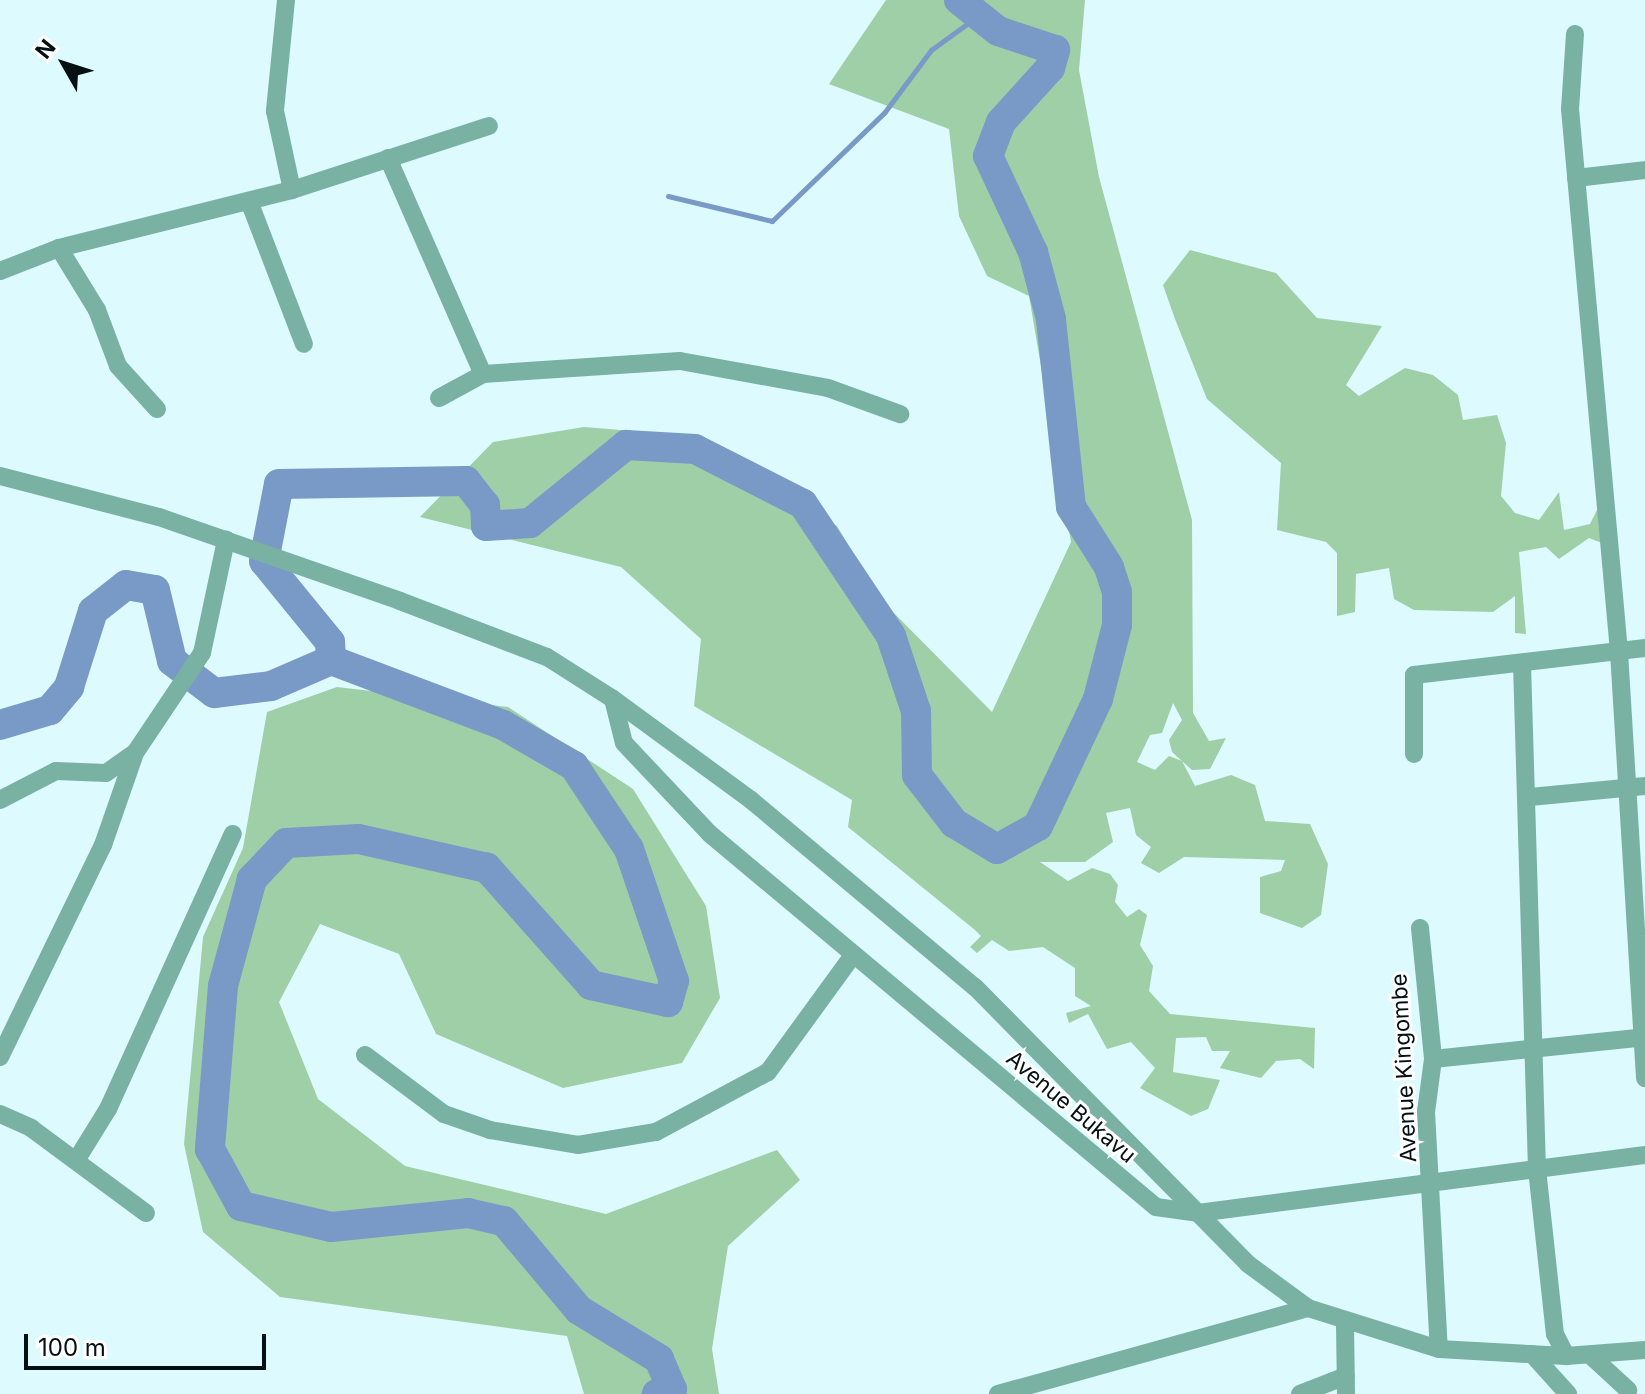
<!DOCTYPE html>
<html>
<head>
<meta charset="utf-8">
<style>
	body { margin:0 }
	#map { position:relative; width:1645px; height:1394px; overflow:hidden; background:#ddfafe; font-family:Inter,sans-serif }
	div>[style] { position:absolute }
	.green>* { inset:0; background:#9ecfa7 }
	.stream>* { height:5px; margin:-2.5px; padding:0 2.5px; transform-origin:2.5px; border-radius:2.5px; background:#7999c7 }
	.river>* { height:30px; margin:-15px; padding:0 15px; transform-origin:15px; border-radius:15px; background:#7999c7 }
	.minor>* { height:18px; margin:-9px; padding:0 9px; transform-origin:9px; border-radius:9px; background:#79b1a3 }
	span { translate:-50% -50%; white-space:nowrap; text-align:center; line-height:1.15; -webkit-text-stroke:6px #fff; paint-order:stroke }
	.street-label { font-size:22px; color:#041012 }
	.north { position:absolute; left:24px; top:24px; width:80px; height:80px; -webkit-text-stroke:6px #fff; paint-order:stroke; rotate:309deg; font-size:22px; font-weight:700; line-height:32px; text-align:center; color:#041012 }
	.north::after { content:''; display:block; margin:auto; width:28px; height:36px; background:#041012; clip-path:polygon(50% 0,100% 100%,50% 72%,0 100%) }
	.scale { position:absolute; left:24px; top:1334px; width:242px; height:36px; box-sizing:border-box; border:4px solid #041012; border-top:0; padding-left:10px; font-size:24px; line-height:28px; white-space:nowrap; color:#041012; -webkit-text-stroke:6px #fff; paint-order:stroke }
</style>
</head>
<body>
<div id="map">
	<div class="green">
		<div style="clip-path:polygon(886px 0,1085px 0,1079px 70px,1099px 177px,1192px 520px,1193px 713px,1209px 741px,1226px 738px,1210px 769px,1192px 770px,1172px 752px,1169px 740px,1182px 720px,1173px 703px,1162px 733px,1150px 735px,1137px 762px,1155px 770px,1169px 756px,1182px 761px,1195px 786px,1231px 775px,1255px 785px,1265px 821px,1310px 824px,1328px 864px,1321px 915px,1302px 928px,1260px 913px,1260px 877px,1281px 871px,1285px 860px,1184px 857px,1159px 873px,1141px 863px,1151px 847px,1136px 835px,1130px 808px,1106px 813px,1113px 842px,1085px 862px,1040px 862px,1068px 881px,1092px 868px,1110px 874px,1118px 885px,1115px 902px,1127px 917px,1139px 909px,1147px 915px,1140px 945px,1153px 966px,1149px 991px,1170px 1014px,1315px 1028px,1314px 1069px,1300px 1059px,1276px 1061px,1261px 1078px,1220px 1068px,1230px 1051px,1212px 1051px,1206px 1037px,1176px 1038px,1173px 1072px,1220px 1080px,1208px 1109px,1191px 1116px,1140px 1088px,1155px 1068px,1131px 1042px,1107px 1049px,1088px 1014px,1069px 1023px,1066px 1013px,1091px 1006px,1075px 996px,1075px 968px,1043px 947px,1009px 951px,992px 940px,977px 953px,970px 947px,981px 936px,975px 930px,848px 827px,852px 800px,694px 706px,701px 639px,621px 567px,420px 517px,493px 442px,584px 427px,682px 435px,837px 526px,882px 601px,992px 712px,1071px 542px,1029px 296px,987px 276px,959px 216px,949px 129px,829px 84px)"></div>
		<div style="clip-path:polygon(1190px 250px,1276px 273px,1317px 318px,1382px 326px,1346px 385px,1359px 396px,1405px 368px,1433px 375px,1458px 395px,1463px 420px,1497px 415px,1506px 443px,1501px 496px,1515px 513px,1539px 520px,1559px 492px,1564px 530px,1590px 524px,1599px 506px,1602px 543px,1589px 538px,1559px 559px,1546px 547px,1519px 552px,1526px 634px,1515px 633px,1515px 596px,1493px 612px,1414px 610px,1394px 599px,1389px 568px,1356px 574px,1355px 612px,1337px 616px,1337px 553px,1326px 542px,1277px 530px,1281px 463px,1207px 399px,1175px 319px,1163px 285px)"></div>
		<div style="clip-path:polygon(337px 687px,508px 707px,633px 789px,706px 906px,720px 998px,682px 1063px,563px 1088px,436px 1034px,399px 954px,320px 924px,279px 1002px,318px 1099px,405px 1166px,606px 1214px,777px 1150px,800px 1180px,728px 1246px,712px 1349px,719px 1394px,584px 1394px,567px 1336px,280px 1297px,203px 1232px,184px 1144px,203px 937px,243px 848px,267px 712px)"></div>
	</div>
	<div class="stream">
		<div style="left:668px;top:196px;width:107px;rotate:13.5deg"></div>
		<div style="left:772px;top:221px;width:156px;rotate:-44deg"></div>
		<div style="left:884px;top:113px;width:79px;rotate:-53.3deg"></div>
		<div style="left:931px;top:50px;width:54px;rotate:-36deg"></div>
	</div>
	<div class="river">
		<div style="left:331px;top:660px;width:184px;rotate:20.7deg"></div>
		<div style="left:503px;top:725px;width:82px;rotate:30deg"></div>
		<div style="left:574px;top:766px;width:100px;rotate:56.5deg"></div>
		<div style="left:629px;top:849px;width:139px;rotate:71.2deg"></div>
		<div style="left:674px;top:981px;width:22px;rotate:106deg"></div>
		<div style="left:668px;top:1002px;width:79px;rotate:-167.6deg"></div>
		<div style="left:591px;top:985px;width:157px;rotate:-131.6deg"></div>
		<div style="left:487px;top:868px;width:132px;rotate:-167.3deg"></div>
		<div style="left:358px;top:839px;width:72px;rotate:176.8deg"></div>
		<div style="left:286px;top:843px;width:50px;rotate:133.4deg"></div>
		<div style="left:252px;top:879px;width:111px;rotate:105.2deg"></div>
		<div style="left:223px;top:986px;width:164px;rotate:94.6deg"></div>
		<div style="left:210px;top:1149px;width:65px;rotate:61.5deg"></div>
		<div style="left:241px;top:1206px;width:92px;rotate:13.1deg"></div>
		<div style="left:331px;top:1227px;width:138px;rotate:-5.8deg"></div>
		<div style="left:468px;top:1213px;width:37px;rotate:13deg"></div>
		<div style="left:504px;top:1221px;width:116px;rotate:49.9deg"></div>
		<div style="left:579px;top:1310px;width:94px;rotate:31.5deg"></div>
		<div style="left:659px;top:1359px;width:33px;rotate:67deg"></div>
		<div style="left:672px;top:1389px;width:16px;rotate:162deg"></div>
		<div style="left:0;top:725px;width:52px;rotate:-16.7deg"></div>
		<div style="left:50px;top:710px;width:30px;rotate:-50deg"></div>
		<div style="left:69px;top:687px;width:80px;rotate:-72.5deg"></div>
		<div style="left:93px;top:611px;width:42px;rotate:-38.2deg"></div>
		<div style="left:126px;top:585px;width:29px;rotate:10deg"></div>
		<div style="left:155px;top:590px;width:73px;rotate:76.5deg"></div>
		<div style="left:172px;top:661px;width:53px;rotate:37.3deg"></div>
		<div style="left:214px;top:693px;width:57px;rotate:-7deg"></div>
		<div style="left:271px;top:686px;width:65px;rotate:-23.4deg"></div>
		<div style="left:331px;top:660px;width:18px;rotate:-93deg"></div>
		<div style="left:330px;top:642px;width:104px;rotate:-129.2deg"></div>
		<div style="left:264px;top:561px;width:78px;rotate:-79deg"></div>
		<div style="left:279px;top:484px;width:187px;rotate:-0.9deg"></div>
		<div style="left:466px;top:481px;width:31px;rotate:52deg"></div>
		<div style="left:485px;top:505px;width:21px;rotate:87deg"></div>
		<div style="left:486px;top:526px;width:44px;rotate:-3.9deg"></div>
		<div style="left:530px;top:523px;width:124px;rotate:-39.1deg"></div>
		<div style="left:626px;top:445px;width:69px;rotate:3.3deg"></div>
		<div style="left:695px;top:449px;width:121px;rotate:27deg"></div>
		<div style="left:803px;top:504px;width:159px;rotate:56.3deg"></div>
		<div style="left:891px;top:636px;width:79px;rotate:71.6deg"></div>
		<div style="left:916px;top:711px;width:64px;rotate:89.1deg"></div>
		<div style="left:917px;top:775px;width:61px;rotate:52.4deg"></div>
		<div style="left:954px;top:823px;width:50px;rotate:31.2deg"></div>
		<div style="left:997px;top:849px;width:47px;rotate:-29.3deg"></div>
		<div style="left:1038px;top:826px;width:140px;rotate:-64.7deg"></div>
		<div style="left:1098px;top:699px;width:76px;rotate:-75.6deg"></div>
		<div style="left:1117px;top:625px;width:33px;rotate:-90deg"></div>
		<div style="left:1117px;top:592px;width:26px;rotate:-108deg"></div>
		<div style="left:1109px;top:567px;width:71px;rotate:-122.3deg"></div>
		<div style="left:1071px;top:507px;width:189px;rotate:-96.1deg"></div>
		<div style="left:1051px;top:319px;width:69px;rotate:-105deg"></div>
		<div style="left:1033px;top:252px;width:106px;rotate:-115.1deg"></div>
		<div style="left:988px;top:156px;width:36px;rotate:-69deg"></div>
		<div style="left:1001px;top:122px;width:73px;rotate:-47.8deg"></div>
		<div style="left:1050px;top:68px;width:19px;rotate:-74deg"></div>
		<div style="left:1055px;top:50px;width:60px;rotate:-161.6deg"></div>
		<div style="left:998px;top:31px;width:50px;rotate:-141.5deg"></div>
	</div>
	<div class="minor">
		<div style="left:286px;top:0;width:112px;rotate:95.7deg"></div>
		<div style="left:275px;top:111px;width:81px;rotate:77.9deg"></div>
		<div style="left:1575px;top:34px;width:75px;rotate:93.8deg"></div>
		<div style="left:1570px;top:109px;width:545px;rotate:84.84deg"></div>
		<div style="left:1619px;top:652px;width:427px;rotate:86.5deg"></div>
		<div style="left:388px;top:158px;width:236px;rotate:66.3deg"></div>
		<div style="left:1576px;top:178px;width:69px;rotate:-6.6deg"></div>
		<div style="left:249px;top:201px;width:153px;rotate:69deg"></div>
		<div style="left:59px;top:248px;width:73px;rotate:58.5deg"></div>
		<div style="left:97px;top:310px;width:60px;rotate:69.4deg"></div>
		<div style="left:118px;top:366px;width:58px;rotate:47.8deg"></div>
		<div style="left:0;top:271px;width:63px;rotate:-21.3deg"></div>
		<div style="left:59px;top:248px;width:240px;rotate:-14deg"></div>
		<div style="left:292px;top:190px;width:207px;rotate:-18deg"></div>
		<div style="left:439px;top:398px;width:50px;rotate:-28.6deg"></div>
		<div style="left:483px;top:374px;width:197px;rotate:-3.8deg"></div>
		<div style="left:680px;top:361px;width:150px;rotate:10.3deg"></div>
		<div style="left:828px;top:388px;width:77px;rotate:19.9deg"></div>
		<div style="left:0;top:476px;width:164px;rotate:14.5deg"></div>
		<div style="left:159px;top:517px;width:255px;rotate:19.2deg"></div>
		<div style="left:400px;top:601px;width:157px;rotate:20.9deg"></div>
		<div style="left:547px;top:657px;width:78px;rotate:32.5deg"></div>
		<div style="left:613px;top:699px;width:171px;rotate:36.2deg"></div>
		<div style="left:751px;top:800px;width:292px;rotate:39.9deg"></div>
		<div style="left:975px;top:987px;width:389px;rotate:45.4deg"></div>
		<div style="left:1248px;top:1264px;width:74px;rotate:36.3deg"></div>
		<div style="left:1308px;top:1308px;width:137px;rotate:17.4deg"></div>
		<div style="left:1439px;top:1349px;width:127px;rotate:3.2deg"></div>
		<div style="left:1566px;top:1356px;width:79px;rotate:-4.3deg"></div>
		<div style="left:1522px;top:664px;width:505px;rotate:88.3deg"></div>
		<div style="left:1537px;top:1169px;width:166px;rotate:83.8deg"></div>
		<div style="left:1555px;top:1334px;width:25px;rotate:63deg"></div>
		<div style="left:613px;top:699px;width:45px;rotate:76deg"></div>
		<div style="left:624px;top:743px;width:125px;rotate:46.6deg"></div>
		<div style="left:710px;top:834px;width:581px;rotate:39.91deg"></div>
		<div style="left:1156px;top:1207px;width:42px;rotate:8.1deg"></div>
		<div style="left:1198px;top:1213px;width:451px;rotate:-7.4deg"></div>
		<div style="left:1414px;top:754px;width:79px;rotate:-90deg"></div>
		<div style="left:1414px;top:675px;width:233px;rotate:-6.7deg"></div>
		<div style="left:1530px;top:797px;width:116px;rotate:-5.5deg"></div>
		<div style="left:0;top:800px;width:63px;rotate:-27.4deg"></div>
		<div style="left:56px;top:771px;width:50px;rotate:2.3deg"></div>
		<div style="left:106px;top:773px;width:35px;rotate:-35deg"></div>
		<div style="left:135px;top:753px;width:120px;rotate:-56.2deg"></div>
		<div style="left:202px;top:653px;width:116px;rotate:-78deg"></div>
		<div style="left:1420px;top:928px;width:132px;rotate:84.3deg"></div>
		<div style="left:1433px;top:1059px;width:53px;rotate:97.5deg"></div>
		<div style="left:1426px;top:1112px;width:237px;rotate:86.9deg"></div>
		<div style="left:365px;top:1055px;width:99px;rotate:36.8deg"></div>
		<div style="left:444px;top:1114px;width:49px;rotate:19.2deg"></div>
		<div style="left:490px;top:1130px;width:89px;rotate:9.7deg"></div>
		<div style="left:578px;top:1145px;width:79px;rotate:-9.5deg"></div>
		<div style="left:656px;top:1132px;width:127px;rotate:-28.2deg"></div>
		<div style="left:768px;top:1072px;width:145px;rotate:-54deg"></div>
		<div style="left:0;top:1057px;width:236px;rotate:-64.1deg"></div>
		<div style="left:103px;top:845px;width:94px;rotate:-70.8deg"></div>
		<div style="left:1433px;top:1059px;width:213px;rotate:-5.9deg"></div>
		<div style="left:0;top:1114px;width:34px;rotate:24deg"></div>
		<div style="left:31px;top:1128px;width:143px;rotate:36.5deg"></div>
		<div style="left:77px;top:1159px;width:59px;rotate:-58.2deg"></div>
		<div style="left:108px;top:1109px;width:302px;rotate:-65.6deg"></div>
		<div style="left:1345px;top:1324px;width:70px;rotate:89.2deg"></div>
		<div style="left:1532px;top:1354px;width:54px;rotate:48deg"></div>
		<div style="left:1590px;top:1355px;width:52px;rotate:42.6deg"></div>
		<div style="left:998px;top:1394px;width:322px;rotate:-15.5deg"></div>
		<div style="left:1300px;top:1394px;width:49px;rotate:-21.4deg"></div>
	</div>
	<div class="street-label">
		<span style="left:1404px;top:1068px;rotate:-93deg">Avenue Kingombe</span>
		<span style="left:1071px;top:1107px;rotate:40deg">Avenue Bukavu</span>
	</div>
	<div class="north">N</div>
	<div class="scale">100 m</div>
</div>
</body>
</html>
